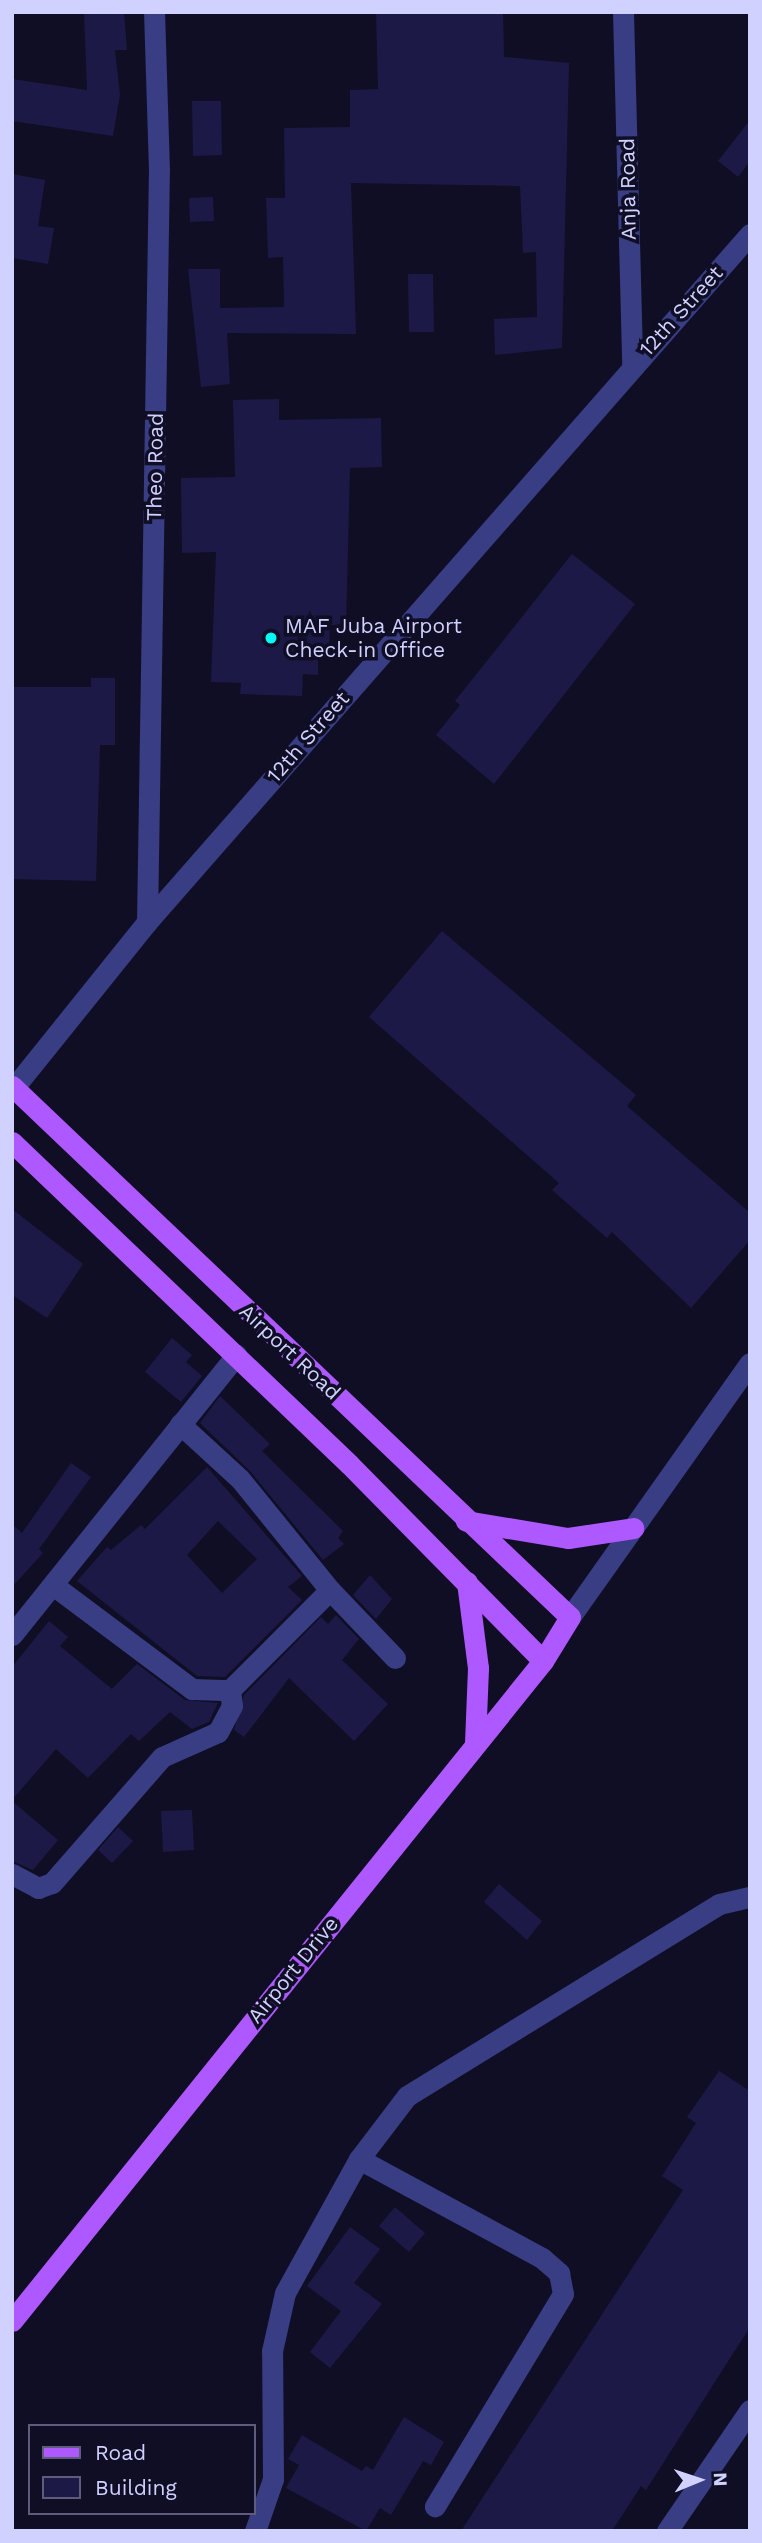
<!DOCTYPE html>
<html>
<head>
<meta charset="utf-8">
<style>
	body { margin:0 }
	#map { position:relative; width:762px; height:2543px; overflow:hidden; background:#0f0e24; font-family:"Work Sans",sans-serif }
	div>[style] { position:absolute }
	.building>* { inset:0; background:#1d1946 }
	.minor>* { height:21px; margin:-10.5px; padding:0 10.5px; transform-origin:10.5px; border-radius:10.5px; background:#383d84 }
	.major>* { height:21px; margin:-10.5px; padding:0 10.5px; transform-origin:10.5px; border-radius:10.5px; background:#ae58ff }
	.dots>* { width:19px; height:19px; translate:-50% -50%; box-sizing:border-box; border:4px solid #0f0e24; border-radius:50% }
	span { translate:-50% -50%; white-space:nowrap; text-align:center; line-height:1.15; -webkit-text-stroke:7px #0f0e24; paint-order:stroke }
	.street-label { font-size:21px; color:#d1d1ff }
	.poi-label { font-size:21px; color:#d1d1ff }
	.left { translate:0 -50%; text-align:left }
	.frame { position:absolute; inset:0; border:14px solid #d1d1ff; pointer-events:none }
	.legend { position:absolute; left:28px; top:2424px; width:228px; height:91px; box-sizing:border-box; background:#0f0e24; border:2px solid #5d5c7c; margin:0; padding:9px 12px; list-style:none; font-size:21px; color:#d1d1ff }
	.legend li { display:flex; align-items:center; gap:14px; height:35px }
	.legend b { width:35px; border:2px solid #5d5c7c }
	.north { position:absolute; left:664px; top:2445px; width:70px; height:70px; -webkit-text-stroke:5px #0f0e24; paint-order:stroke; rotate:88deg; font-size:19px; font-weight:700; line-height:28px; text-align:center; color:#d1d1ff }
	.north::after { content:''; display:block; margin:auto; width:24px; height:32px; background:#d1d1ff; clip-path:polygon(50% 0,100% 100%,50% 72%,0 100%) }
</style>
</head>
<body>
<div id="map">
	<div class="building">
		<div style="clip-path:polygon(84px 12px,124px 12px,127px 50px,115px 50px,120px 95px,113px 136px,12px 121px,12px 79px,87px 90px)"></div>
		<div style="clip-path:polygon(376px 12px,503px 12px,504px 57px,569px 63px,562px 348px,495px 355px,494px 319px,537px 317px,536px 252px,523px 253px,520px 186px,351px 183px,356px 334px,227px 333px,230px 384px,201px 387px,188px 269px,220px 269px,220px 308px,284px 307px,283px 257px,268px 258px,266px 198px,285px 198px,284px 128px,350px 127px,350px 90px,378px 89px)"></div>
		<div style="clip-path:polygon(192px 101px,221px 101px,222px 155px,193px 156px)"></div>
		<div style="clip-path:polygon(750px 120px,750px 161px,738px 177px,718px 161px)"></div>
		<div style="clip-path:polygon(12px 174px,45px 180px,38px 226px,54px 228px,48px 264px,12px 258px)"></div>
		<div style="clip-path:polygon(213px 197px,214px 221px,190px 222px,189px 198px)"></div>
		<div style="clip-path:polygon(408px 274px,433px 274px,434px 332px,409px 332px)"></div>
		<div style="clip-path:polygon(279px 399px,279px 420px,381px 418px,382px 467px,350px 468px,346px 626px,330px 625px,329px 651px,318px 650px,318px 675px,303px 674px,302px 696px,240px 694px,241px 683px,211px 682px,216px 552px,182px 553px,181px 478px,235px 477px,233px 400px)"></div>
		<div style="clip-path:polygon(572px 554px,635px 604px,494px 784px,436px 735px,460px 705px,455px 701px)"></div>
		<div style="clip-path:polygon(91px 678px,115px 678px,115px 745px,100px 745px,96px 881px,12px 879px,12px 687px,91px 687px)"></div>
		<div style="clip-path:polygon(442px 931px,636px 1095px,627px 1106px,750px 1213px,750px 1240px,691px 1308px,612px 1232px,607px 1238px,552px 1190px,559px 1183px,369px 1017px)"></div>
		<div style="clip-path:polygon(12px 1209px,83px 1264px,47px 1318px,12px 1295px)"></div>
		<div style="clip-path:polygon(172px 1338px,192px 1355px,186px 1362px,202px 1376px,181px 1402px,145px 1372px)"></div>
		<div style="clip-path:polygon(220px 1396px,270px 1444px,262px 1451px,343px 1531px,338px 1538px,344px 1544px,323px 1560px,250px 1471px,200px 1423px)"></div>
		<div style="clip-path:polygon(71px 1463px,91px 1477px,39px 1549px,43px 1553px,12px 1587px,12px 1524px,22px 1533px)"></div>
		<div style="clip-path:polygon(evenodd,207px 1467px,302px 1576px,288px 1587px,302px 1600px,225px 1677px,197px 1676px,77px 1581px,107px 1547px,111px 1550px,141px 1525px,145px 1529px,207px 1467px,218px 1521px,257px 1559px,222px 1593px,187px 1555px,218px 1521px)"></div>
		<div style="clip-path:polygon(370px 1575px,392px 1599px,376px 1619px,353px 1595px)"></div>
		<div style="clip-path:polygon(336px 1615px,359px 1639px,342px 1660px,388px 1704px,354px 1741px,289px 1678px,244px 1737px,234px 1730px,244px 1695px,321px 1617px,328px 1624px)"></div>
		<div style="clip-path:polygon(49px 1621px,68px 1637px,60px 1646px,112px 1689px,137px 1664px,185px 1700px,218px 1703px,209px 1722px,192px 1729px,170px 1712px,139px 1741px,131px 1734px,88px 1778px,56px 1749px,12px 1800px,12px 1667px)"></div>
		<div style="clip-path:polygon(12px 1801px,58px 1840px,33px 1870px,12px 1861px)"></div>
		<div style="clip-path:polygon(192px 1810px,194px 1850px,163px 1852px,161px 1811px)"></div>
		<div style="clip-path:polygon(118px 1827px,133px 1841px,112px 1863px,98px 1850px)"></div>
		<div style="clip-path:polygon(499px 1884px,542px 1921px,527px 1940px,484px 1902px)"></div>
		<div style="clip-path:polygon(719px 2071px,750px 2091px,750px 2327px,646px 2490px,641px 2486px,612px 2531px,461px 2531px,683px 2190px,662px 2176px,696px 2123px,687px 2117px)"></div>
		<div style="clip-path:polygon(395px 2207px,425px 2233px,409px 2252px,379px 2226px)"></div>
		<div style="clip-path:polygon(350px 2227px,380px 2249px,354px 2283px,382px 2304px,330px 2368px,310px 2352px,341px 2311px,307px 2286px)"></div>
		<div style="clip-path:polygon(404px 2417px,444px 2442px,431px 2465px,423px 2461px,391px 2515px,380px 2508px,366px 2531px,286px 2488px,299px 2465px,288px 2459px,302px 2435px,362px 2471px,366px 2466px,373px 2470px)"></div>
	</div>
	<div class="minor">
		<div style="left:623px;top:12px;width:353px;rotate:88.5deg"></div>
		<div style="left:147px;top:922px;width:752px;rotate:-89.09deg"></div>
		<div style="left:159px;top:170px;width:158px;rotate:-91.8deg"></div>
		<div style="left:12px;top:1090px;width:216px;rotate:-51.2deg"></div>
		<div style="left:147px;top:922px;width:915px;rotate:-48.77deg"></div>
		<div style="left:180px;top:1424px;width:81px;rotate:42.5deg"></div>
		<div style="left:240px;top:1479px;width:143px;rotate:51deg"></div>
		<div style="left:330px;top:1590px;width:94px;rotate:46.3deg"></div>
		<div style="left:53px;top:1585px;width:174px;rotate:36.8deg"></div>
		<div style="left:192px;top:1689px;width:38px;rotate:2deg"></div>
		<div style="left:570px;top:1617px;width:311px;rotate:-54.7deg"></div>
		<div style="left:12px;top:1635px;width:359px;rotate:-51.3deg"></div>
		<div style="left:12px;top:1874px;width:30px;rotate:28deg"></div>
		<div style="left:38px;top:1888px;width:15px;rotate:-20deg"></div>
		<div style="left:52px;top:1883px;width:167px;rotate:-48.9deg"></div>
		<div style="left:162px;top:1757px;width:61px;rotate:-24.1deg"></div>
		<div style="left:218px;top:1732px;width:30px;rotate:-62deg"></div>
		<div style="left:232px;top:1706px;width:16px;rotate:-97deg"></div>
		<div style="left:230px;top:1690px;width:141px;rotate:-45deg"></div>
		<div style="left:359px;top:2159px;width:208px;rotate:28.4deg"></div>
		<div style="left:542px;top:2258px;width:23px;rotate:41deg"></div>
		<div style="left:559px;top:2273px;width:21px;rotate:79deg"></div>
		<div style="left:563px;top:2294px;width:248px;rotate:121.1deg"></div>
		<div style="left:255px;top:2531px;width:55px;rotate:-70.9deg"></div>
		<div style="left:273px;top:2479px;width:128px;rotate:-90.4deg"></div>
		<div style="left:272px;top:2351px;width:59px;rotate:-77.4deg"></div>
		<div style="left:285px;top:2293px;width:153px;rotate:-61.1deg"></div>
		<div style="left:359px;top:2159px;width:79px;rotate:-52.7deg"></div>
		<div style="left:407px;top:2096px;width:366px;rotate:-31.6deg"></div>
		<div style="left:719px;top:1904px;width:32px;rotate:-13deg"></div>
		<div style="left:667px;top:2531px;width:147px;rotate:-55.6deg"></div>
	</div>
	<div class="major">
		<div style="left:12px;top:1086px;width:770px;rotate:43.58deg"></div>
		<div style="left:570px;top:1617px;width:52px;rotate:121.5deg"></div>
		<div style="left:543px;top:1661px;width:847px;rotate:128.82deg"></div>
		<div style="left:12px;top:1142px;width:466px;rotate:43.7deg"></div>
		<div style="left:349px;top:1464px;width:276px;rotate:45.4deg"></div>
		<div style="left:466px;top:1521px;width:103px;rotate:9.5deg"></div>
		<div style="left:568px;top:1538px;width:66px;rotate:-8.7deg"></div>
		<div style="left:467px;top:1582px;width:87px;rotate:82.7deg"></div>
		<div style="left:478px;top:1668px;width:75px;rotate:92.3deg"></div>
	</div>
	<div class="dots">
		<div style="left:271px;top:638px;background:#00fcf9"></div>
	</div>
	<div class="street-label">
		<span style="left:628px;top:189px;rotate:-91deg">Anja Road</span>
		<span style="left:681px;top:311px;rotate:-48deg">12th Street</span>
		<span style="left:155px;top:467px;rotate:-89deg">Theo Road</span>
		<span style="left:308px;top:737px;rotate:-49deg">12th Street</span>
		<span style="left:290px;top:1352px;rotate:43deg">Airport Road</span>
		<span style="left:293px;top:1970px;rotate:-51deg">Airport Drive</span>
	</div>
	<div class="poi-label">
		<span class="left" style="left:285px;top:638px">MAF Juba Airport<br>Check-in Office</span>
	</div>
	<div class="frame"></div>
	<ul class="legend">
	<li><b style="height:9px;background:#ae58ff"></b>Road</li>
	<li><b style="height:19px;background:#1d1946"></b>Building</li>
	</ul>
	<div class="north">N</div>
</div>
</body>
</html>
